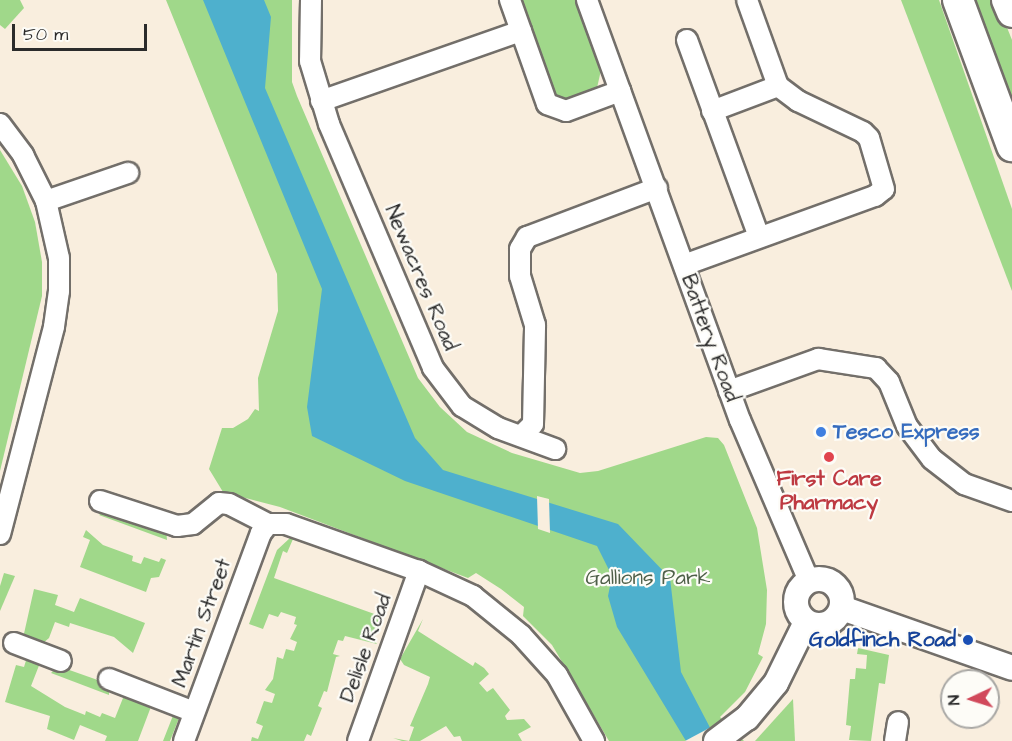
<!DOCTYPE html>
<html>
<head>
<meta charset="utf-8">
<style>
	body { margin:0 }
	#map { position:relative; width:1012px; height:741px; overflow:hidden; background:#f9eede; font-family:"Architects Daughter",sans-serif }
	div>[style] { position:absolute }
	.green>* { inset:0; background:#a0d88a }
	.water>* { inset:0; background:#4eb0cd }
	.pier>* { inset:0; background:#f9eede }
	.roads { filter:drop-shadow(2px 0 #736f6a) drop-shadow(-2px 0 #736f6a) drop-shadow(0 2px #736f6a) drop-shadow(0 -2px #736f6a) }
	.minor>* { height:20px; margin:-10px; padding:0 10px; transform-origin:10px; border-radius:10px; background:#fff }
	.tertiary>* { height:24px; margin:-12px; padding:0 12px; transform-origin:12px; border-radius:12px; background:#fff }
	.tertiary>.ring { margin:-12px; padding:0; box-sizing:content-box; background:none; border:24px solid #fff; border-radius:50% }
	.primary>* { height:30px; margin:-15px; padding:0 15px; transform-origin:15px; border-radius:15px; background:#fff }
	.dots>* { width:16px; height:16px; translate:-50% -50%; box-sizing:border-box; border:3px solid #fdfcf7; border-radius:50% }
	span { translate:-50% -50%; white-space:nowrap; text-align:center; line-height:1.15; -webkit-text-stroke:4.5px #fdfcf7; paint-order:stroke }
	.street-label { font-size:21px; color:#2b2b2b }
	.shop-label { font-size:21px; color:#366cbe; font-weight:700 }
	.left { translate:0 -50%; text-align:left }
	.health-label { font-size:21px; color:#be3a42; font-weight:700 }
	.park-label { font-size:21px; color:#4e5f48 }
	.transit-label { font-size:21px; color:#164399; font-weight:700 }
	.right { translate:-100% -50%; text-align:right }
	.north { position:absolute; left:940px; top:669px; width:60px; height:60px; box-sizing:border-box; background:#fdfcf7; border:2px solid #a9a8a5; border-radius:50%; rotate:266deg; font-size:16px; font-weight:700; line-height:24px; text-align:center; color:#2b2b2b }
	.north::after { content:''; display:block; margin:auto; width:21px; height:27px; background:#d1495b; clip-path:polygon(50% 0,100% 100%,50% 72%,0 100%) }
	.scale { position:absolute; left:12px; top:24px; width:135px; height:27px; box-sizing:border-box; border:3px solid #2b2b2b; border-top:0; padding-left:8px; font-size:18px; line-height:21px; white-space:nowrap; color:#2b2b2b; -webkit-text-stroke:4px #fdfcf7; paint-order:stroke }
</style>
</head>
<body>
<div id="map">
	<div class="green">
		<div style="clip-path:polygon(0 0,20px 0,24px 8px,5px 29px,0 25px)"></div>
		<div style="clip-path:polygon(166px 0,292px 0,292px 82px,297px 96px,418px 378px,440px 407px,467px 432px,512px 453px,580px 473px,598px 471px,706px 437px,718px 438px,724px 445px,757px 528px,767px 590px,766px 624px,758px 654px,763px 657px,745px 692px,720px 717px,744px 741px,609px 741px,552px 645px,523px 616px,524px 607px,501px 589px,476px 573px,468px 578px,280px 507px,223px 492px,209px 469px,222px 428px,233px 428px,248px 419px,255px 409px,259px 411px,258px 378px,278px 311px,277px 274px)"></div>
		<div style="clip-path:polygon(516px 0,575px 0,601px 70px,597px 88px,566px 100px,551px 94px)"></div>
		<div style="clip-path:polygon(901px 0,939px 0,1012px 209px,1012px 291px)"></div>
		<div style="clip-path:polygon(968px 0,996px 0,1012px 40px,1012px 119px)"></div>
		<div style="clip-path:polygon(0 150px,22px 186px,35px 222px,42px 262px,42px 296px,0 471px)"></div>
		<div style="clip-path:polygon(104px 511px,166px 529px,167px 540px,99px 515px)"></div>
		<div style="clip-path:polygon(86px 530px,103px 545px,133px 556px,132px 561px,141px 564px,144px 557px,159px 562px,161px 558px,166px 560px,159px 577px,151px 578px,146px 592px,80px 567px,90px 540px,83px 537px)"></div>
		<div style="clip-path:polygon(290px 538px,293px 539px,287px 553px,283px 551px,274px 578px,380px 616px,372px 638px,377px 644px,345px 636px,343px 641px,338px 640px,333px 654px,340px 656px,336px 657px,327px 692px,324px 691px,318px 706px,322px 708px,311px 736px,307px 734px,304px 741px,251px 741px,252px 737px,258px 739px,263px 726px,256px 723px,264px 701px,272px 703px,275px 694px,265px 690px,273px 679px,277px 657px,283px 659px,286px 649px,294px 651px,297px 642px,290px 639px,297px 625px,294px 624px,296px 617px,281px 612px,278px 617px,269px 614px,263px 629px,249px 624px,277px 550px)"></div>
		<div style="clip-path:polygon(4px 573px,15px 576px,0 611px,0 586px)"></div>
		<div style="clip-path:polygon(34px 589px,58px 595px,55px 605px,74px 612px,80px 598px,145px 623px,133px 653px,114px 637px,70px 623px,69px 627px,55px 622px,49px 638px,42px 644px,23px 638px)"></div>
		<div style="clip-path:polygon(423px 619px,418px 631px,473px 666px,475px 662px,484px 668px,489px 674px,479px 683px,487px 692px,493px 688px,510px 710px,505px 716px,507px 720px,524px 719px,531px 727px,518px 734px,522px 741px,462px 741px,460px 736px,454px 737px,446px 726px,420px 741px,402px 741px,393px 738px,409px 741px,414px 727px,410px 726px,428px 684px,430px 677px,404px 665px,400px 659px)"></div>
		<div style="clip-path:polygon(858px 648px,889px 655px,885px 684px,879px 683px,871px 741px,849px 740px,851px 726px,846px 725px,850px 679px,855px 679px,856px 668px,866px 669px,867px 655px,857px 654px)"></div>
		<div style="clip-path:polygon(28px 654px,40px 663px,31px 686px,65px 707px,85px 715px,86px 711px,100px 717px,102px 713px,115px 718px,123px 698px,131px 694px,181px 713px,170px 741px,163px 741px,174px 713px,152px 704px,138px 741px,105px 741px,107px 736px,80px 725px,74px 740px,47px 729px,50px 716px,5px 702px,16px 665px,24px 667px)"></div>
		<div style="clip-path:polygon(58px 666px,109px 684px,109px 695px,51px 673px)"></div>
		<div style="clip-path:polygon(793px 699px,795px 741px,755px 741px)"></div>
	</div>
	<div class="water">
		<div style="clip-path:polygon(203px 0,264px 0,271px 17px,265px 88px,415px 438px,443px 470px,618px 524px,670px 578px,681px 672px,717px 741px,686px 741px,617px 627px,608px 596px,612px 576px,597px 546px,405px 481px,312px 436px,307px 407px,322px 289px)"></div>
	</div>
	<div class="pier">
		<div style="clip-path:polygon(537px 496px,549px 499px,550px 533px,538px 529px)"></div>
		<div style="clip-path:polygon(713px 726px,720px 741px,685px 741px)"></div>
	</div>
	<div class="roads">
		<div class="minor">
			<div style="left:311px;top:0;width:61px;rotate:90.9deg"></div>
			<div style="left:310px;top:61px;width:66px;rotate:73.2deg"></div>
			<div style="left:329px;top:124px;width:265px;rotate:66.9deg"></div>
			<div style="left:433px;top:368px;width:48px;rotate:52.7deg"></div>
			<div style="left:462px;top:406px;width:42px;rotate:31.4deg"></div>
			<div style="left:498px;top:428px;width:61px;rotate:20.2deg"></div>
			<div style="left:510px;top:0;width:110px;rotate:70.4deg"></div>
			<div style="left:547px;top:104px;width:20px;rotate:20deg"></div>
			<div style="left:566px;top:111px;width:58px;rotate:-20.3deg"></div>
			<div style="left:587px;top:0;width:447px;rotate:70deg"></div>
			<div style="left:740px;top:420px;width:175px;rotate:66.8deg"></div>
			<div style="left:687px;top:40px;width:210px;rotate:69.9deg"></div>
			<div style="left:321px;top:101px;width:212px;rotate:-19.3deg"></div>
			<div style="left:712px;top:111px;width:71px;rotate:-20.7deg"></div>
			<div style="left:0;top:124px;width:39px;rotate:53deg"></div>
			<div style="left:23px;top:155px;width:51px;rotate:63.4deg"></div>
			<div style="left:46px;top:201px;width:58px;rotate:77.2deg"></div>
			<div style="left:59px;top:258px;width:33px;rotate:90deg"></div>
			<div style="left:59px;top:291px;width:36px;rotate:98deg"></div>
			<div style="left:54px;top:327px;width:214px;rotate:104.6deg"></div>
			<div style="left:46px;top:201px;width:87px;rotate:-18.9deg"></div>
			<div style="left:684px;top:265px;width:203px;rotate:-19.9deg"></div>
			<div style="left:875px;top:196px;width:11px;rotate:-38deg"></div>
			<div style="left:884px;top:189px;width:53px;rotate:-106.4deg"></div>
			<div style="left:869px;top:138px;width:8px;rotate:-135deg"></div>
			<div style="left:863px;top:132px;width:72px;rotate:-154.5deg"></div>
			<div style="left:798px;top:101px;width:25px;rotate:-143deg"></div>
			<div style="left:778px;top:86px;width:91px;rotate:-109.8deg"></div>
			<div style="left:729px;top:391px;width:95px;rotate:-19.8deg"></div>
			<div style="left:818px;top:359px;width:59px;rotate:8.8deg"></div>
			<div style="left:876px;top:368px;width:19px;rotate:47deg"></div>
			<div style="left:889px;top:382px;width:48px;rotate:67.8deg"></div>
			<div style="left:907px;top:426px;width:41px;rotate:52.9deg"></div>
			<div style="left:932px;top:459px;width:41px;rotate:38deg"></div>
			<div style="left:964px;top:484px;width:51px;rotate:19.5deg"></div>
			<div style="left:521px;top:436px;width:17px;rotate:-45deg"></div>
			<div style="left:533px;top:424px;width:99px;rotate:-88.8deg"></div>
			<div style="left:535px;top:325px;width:51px;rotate:-107deg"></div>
			<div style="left:520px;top:276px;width:27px;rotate:-90deg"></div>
			<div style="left:520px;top:249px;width:14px;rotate:-60deg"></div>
			<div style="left:527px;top:237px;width:139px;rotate:-20.7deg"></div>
			<div style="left:100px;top:501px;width:81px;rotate:18deg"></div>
			<div style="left:177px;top:526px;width:16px;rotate:-7deg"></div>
			<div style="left:193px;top:524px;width:33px;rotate:-39deg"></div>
			<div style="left:219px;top:503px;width:10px;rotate:6deg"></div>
			<div style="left:229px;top:504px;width:44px;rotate:27.1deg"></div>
			<div style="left:268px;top:524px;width:18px"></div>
			<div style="left:286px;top:524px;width:141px;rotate:19.5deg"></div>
			<div style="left:419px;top:571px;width:60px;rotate:24.8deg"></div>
			<div style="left:473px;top:596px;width:62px;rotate:39.1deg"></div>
			<div style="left:521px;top:635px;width:54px;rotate:48deg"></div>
			<div style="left:557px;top:675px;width:76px;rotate:60.7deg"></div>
			<div style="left:14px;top:643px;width:50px;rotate:21deg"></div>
			<div style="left:109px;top:679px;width:91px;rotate:21.2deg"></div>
			<div style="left:184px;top:741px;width:222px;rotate:-69.7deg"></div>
			<div style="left:261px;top:533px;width:11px;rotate:-52deg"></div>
			<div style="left:358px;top:741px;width:181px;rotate:-70.3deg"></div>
			<div style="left:895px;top:741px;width:19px;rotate:-81deg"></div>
		</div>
		<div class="tertiary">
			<div class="ring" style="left:796px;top:579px;width:22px;height:22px"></div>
			<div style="left:842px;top:608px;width:180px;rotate:19.4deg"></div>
			<div style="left:716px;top:741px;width:39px;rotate:-37deg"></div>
			<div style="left:747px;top:718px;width:45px;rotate:-50.4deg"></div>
			<div style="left:776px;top:683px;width:68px;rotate:-63.8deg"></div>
		</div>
		<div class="primary">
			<div style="left:958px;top:0;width:156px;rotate:69.7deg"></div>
			<div style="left:1007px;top:0;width:13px;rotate:67deg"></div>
		</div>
	</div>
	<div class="dots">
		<div style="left:821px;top:432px;background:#3f7fe0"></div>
		<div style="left:829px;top:457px;background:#e0444e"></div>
		<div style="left:968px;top:640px;background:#1a4fb4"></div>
	</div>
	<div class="street-label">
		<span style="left:421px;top:278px;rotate:67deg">Newacres Road</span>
		<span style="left:710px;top:338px;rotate:70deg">Battery Road</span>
		<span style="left:202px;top:623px;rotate:-70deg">Martin Street</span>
		<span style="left:366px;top:648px;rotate:-70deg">Delisle Road</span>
	</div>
	<div class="shop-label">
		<span class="left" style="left:833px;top:432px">Tesco Express</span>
	</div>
	<div class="health-label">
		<span style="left:829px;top:491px">First Care<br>Pharmacy</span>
	</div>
	<div class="park-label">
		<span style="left:648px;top:578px">Gallions Park</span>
	</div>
	<div class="transit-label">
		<span class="right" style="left:956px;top:640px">Goldfinch Road</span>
	</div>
	<div class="north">N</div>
	<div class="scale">50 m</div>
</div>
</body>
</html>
